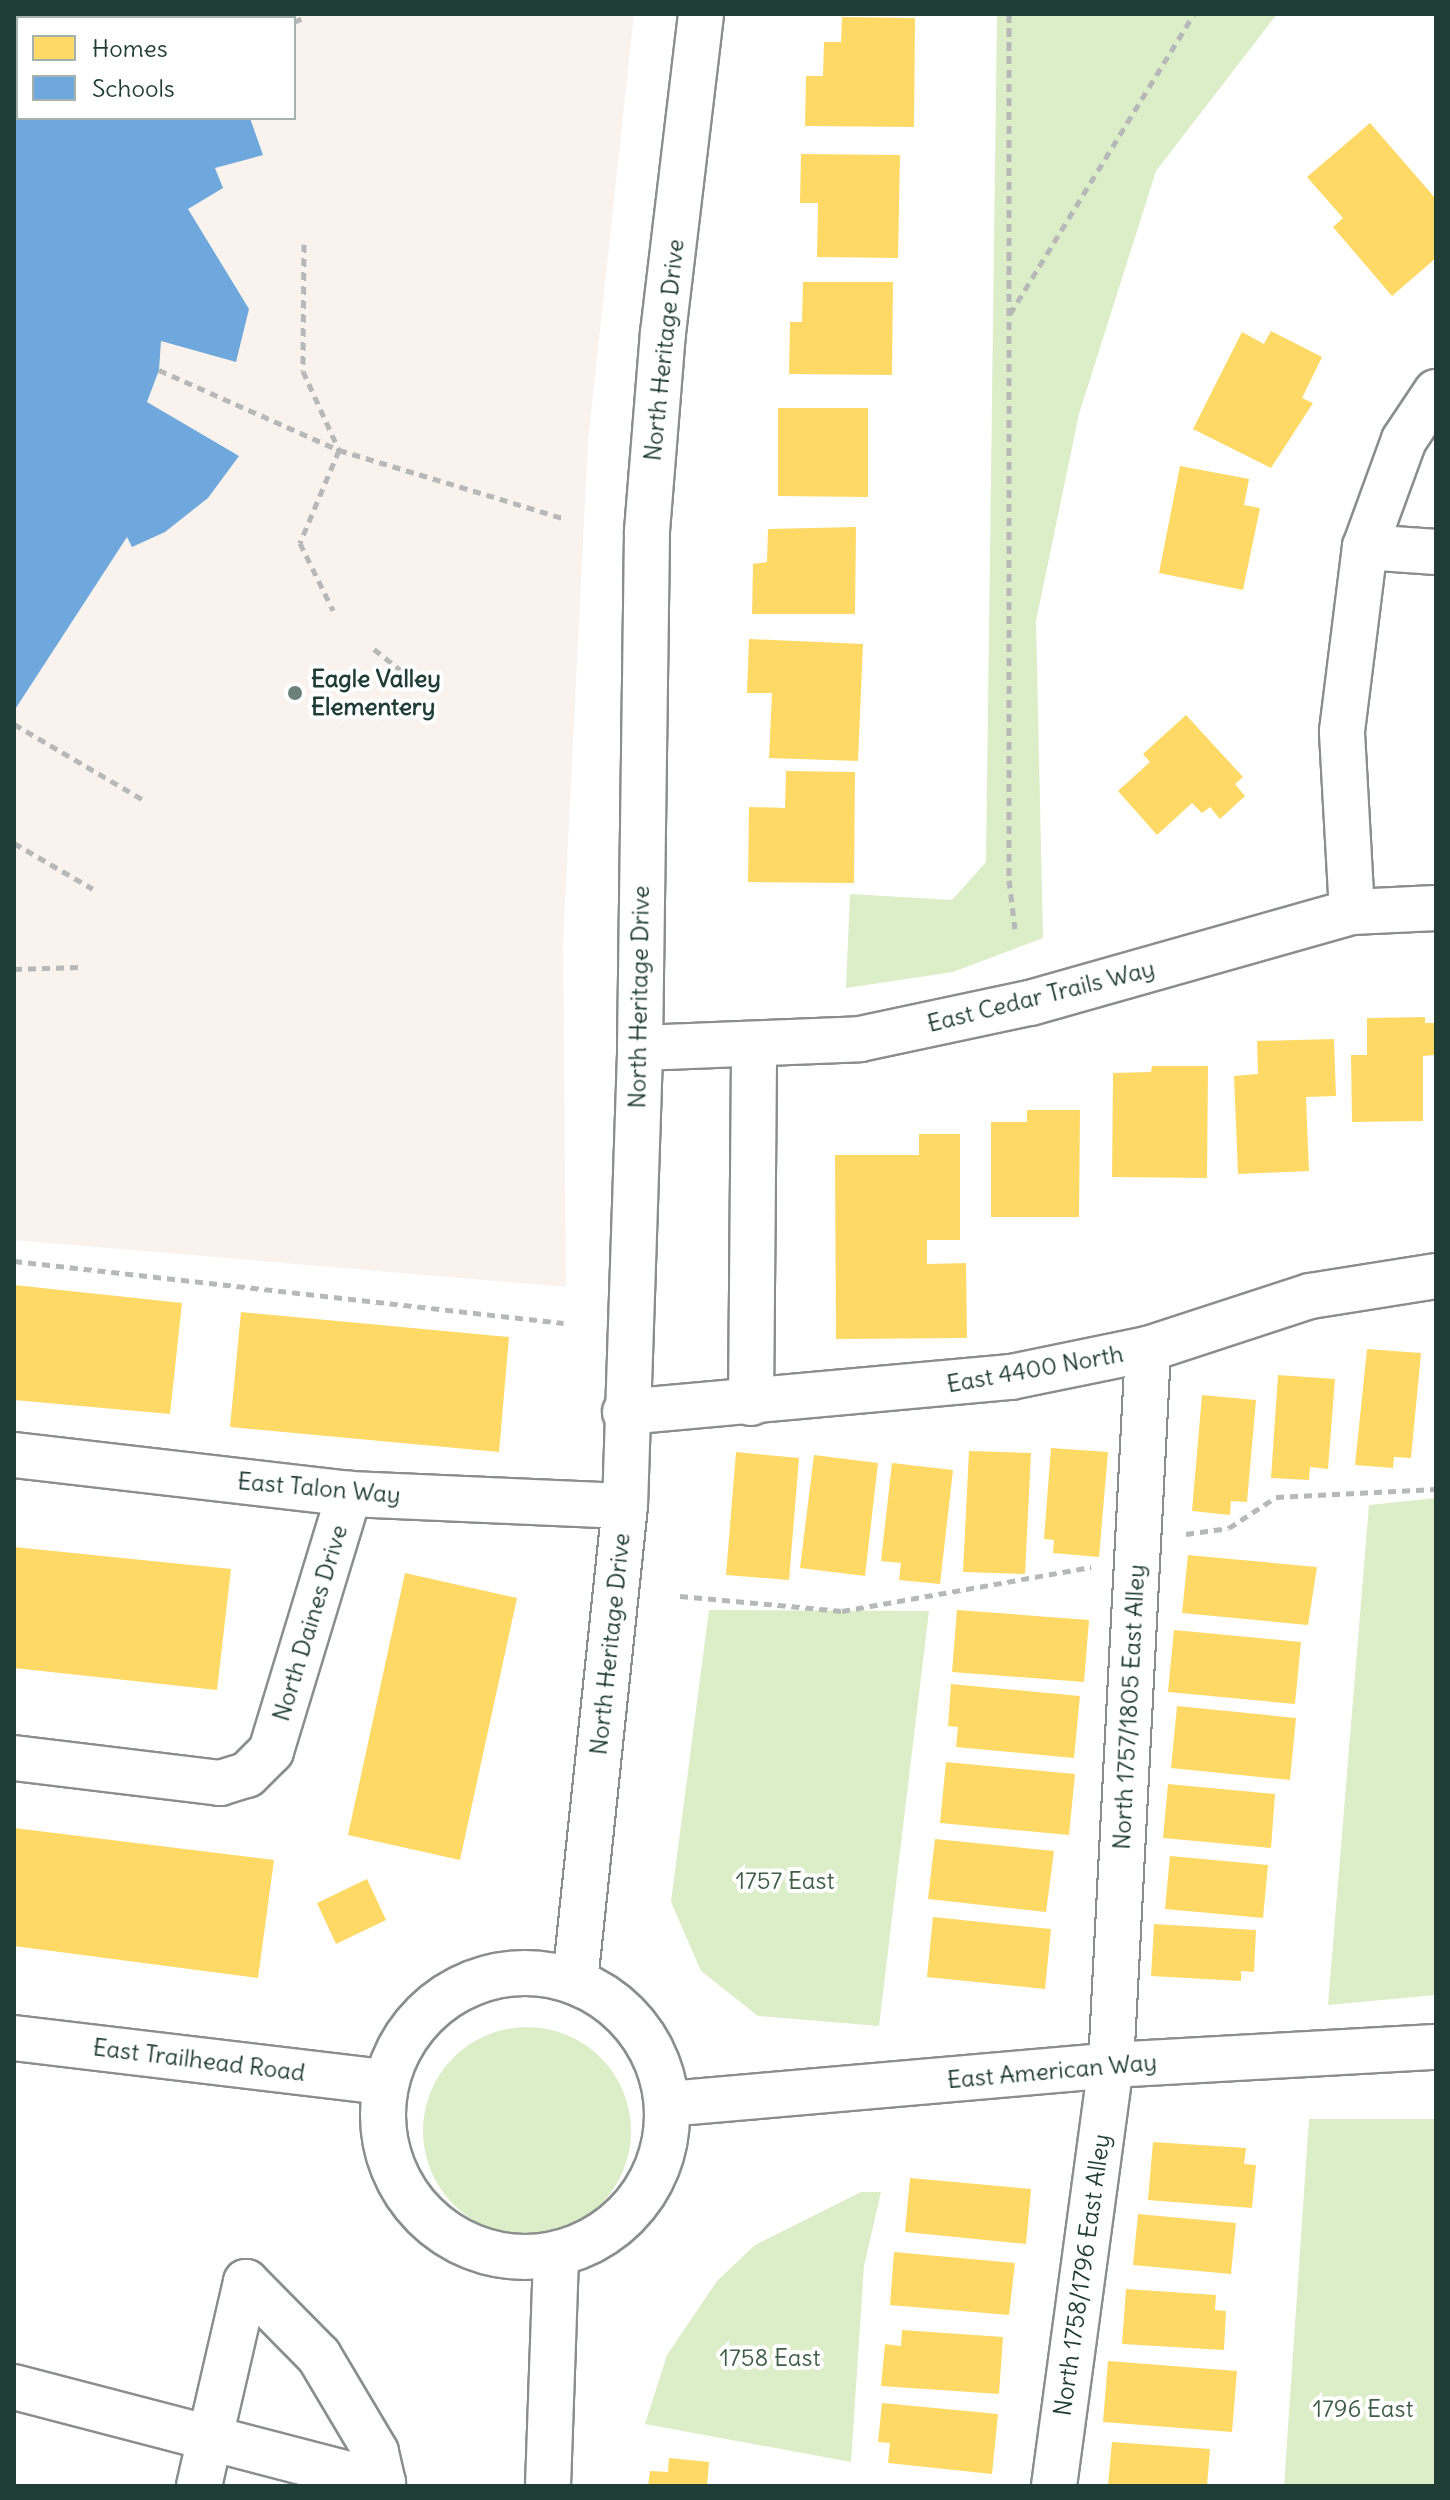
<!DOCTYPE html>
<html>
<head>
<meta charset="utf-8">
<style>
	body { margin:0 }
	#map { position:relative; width:1450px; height:2500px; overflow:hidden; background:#fff; font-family:Delius,sans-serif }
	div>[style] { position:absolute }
	.built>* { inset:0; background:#faf2ec }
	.green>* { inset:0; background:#dbeec7 }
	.round { border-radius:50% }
	.homes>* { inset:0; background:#ffd966 }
	.schools>* { inset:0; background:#6fa8dc }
	.path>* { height:5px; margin-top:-2.5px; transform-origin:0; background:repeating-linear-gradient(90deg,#b6b9b8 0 8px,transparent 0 14px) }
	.roads { filter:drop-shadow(2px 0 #898f8d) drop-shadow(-2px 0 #898f8d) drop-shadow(0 2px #898f8d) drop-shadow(0 -2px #898f8d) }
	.minor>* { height:44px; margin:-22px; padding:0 22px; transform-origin:22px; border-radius:22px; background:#fff }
	.minor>.ring { margin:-22px; padding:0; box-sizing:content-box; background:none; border:44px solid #fff; border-radius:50% }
	.dots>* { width:22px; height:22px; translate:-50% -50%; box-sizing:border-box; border:4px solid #fff; border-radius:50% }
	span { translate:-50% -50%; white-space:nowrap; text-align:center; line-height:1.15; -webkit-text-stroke:8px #fff; paint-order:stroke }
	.street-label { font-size:24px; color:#1f3d34 }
	.poi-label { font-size:24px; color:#1f3d34; font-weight:700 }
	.left { translate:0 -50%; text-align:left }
	.park-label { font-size:24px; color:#3f5e48 }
	.frame { position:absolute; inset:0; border:16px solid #1f3d34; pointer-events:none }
	.legend { position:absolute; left:16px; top:16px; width:280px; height:104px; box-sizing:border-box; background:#fff; border:2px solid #a5b1ae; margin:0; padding:10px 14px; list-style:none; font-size:24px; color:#1f3d34 }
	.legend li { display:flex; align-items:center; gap:16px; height:40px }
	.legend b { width:40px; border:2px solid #a5b1ae }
</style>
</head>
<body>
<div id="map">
	<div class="built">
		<div style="clip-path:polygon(evenodd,14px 14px,634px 14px,588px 442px,563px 943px,566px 1287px,14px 1240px,14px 14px,18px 18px,294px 18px,294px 118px,18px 118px,18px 18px)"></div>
	</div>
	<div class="green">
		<div style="clip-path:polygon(997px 14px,1277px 14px,1156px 171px,1079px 414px,1036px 621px,1043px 938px,953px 972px,846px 988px,850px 894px,952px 900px,986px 862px)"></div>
		<div style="clip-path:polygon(1436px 1498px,1436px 1995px,1328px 2005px,1369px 1505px)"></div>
		<div style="clip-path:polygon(709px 1610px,929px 1611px,879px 2026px,758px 2016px,701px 1971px,671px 1902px)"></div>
		<div class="round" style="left:423px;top:2027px;width:208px;height:208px"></div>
		<div style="clip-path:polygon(1309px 2119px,1436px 2119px,1436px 2486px,1284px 2486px)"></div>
		<div style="clip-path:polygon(861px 2192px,881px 2192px,864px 2266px,851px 2462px,645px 2424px,667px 2355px,717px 2281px,755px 2245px)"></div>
	</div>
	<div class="homes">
		<div style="clip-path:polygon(842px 17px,915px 18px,914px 127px,805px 126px,806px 76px,823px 76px,824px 42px,841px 42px)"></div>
		<div style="clip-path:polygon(1370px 123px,1436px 199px,1436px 258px,1392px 296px,1333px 227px,1343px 218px,1307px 177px)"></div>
		<div style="clip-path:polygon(801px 154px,900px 155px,898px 258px,817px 257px,818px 203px,800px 203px)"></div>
		<div style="clip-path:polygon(803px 282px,893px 282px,892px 375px,789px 374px,790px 322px,802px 322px)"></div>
		<div style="clip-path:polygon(1271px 331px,1322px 357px,1302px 398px,1313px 403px,1271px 468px,1193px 429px,1242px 332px,1264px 344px)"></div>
		<div style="clip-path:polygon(778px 408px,868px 408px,868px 497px,778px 496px)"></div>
		<div style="clip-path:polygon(1180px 466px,1249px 479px,1244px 505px,1260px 508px,1243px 590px,1159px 573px)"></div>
		<div style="clip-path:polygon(856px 527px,855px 614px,752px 614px,753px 564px,767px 562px,768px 529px)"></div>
		<div style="clip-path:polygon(749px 639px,863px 644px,858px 761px,769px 758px,772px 693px,747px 693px)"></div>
		<div style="clip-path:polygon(1186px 715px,1243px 777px,1235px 784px,1245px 796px,1220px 819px,1210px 807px,1202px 813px,1192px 803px,1157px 835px,1118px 791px,1150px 762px,1143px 754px)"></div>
		<div style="clip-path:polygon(786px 771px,855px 772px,854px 883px,748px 882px,749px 807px,785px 808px)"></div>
		<div style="clip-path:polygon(1425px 1017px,1425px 1023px,1436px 1023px,1436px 1055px,1423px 1056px,1423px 1121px,1352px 1122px,1351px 1055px,1367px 1055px,1367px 1018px)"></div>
		<div style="clip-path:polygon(1334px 1039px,1336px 1096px,1306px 1097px,1309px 1171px,1238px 1174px,1234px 1076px,1258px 1074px,1257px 1041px)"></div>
		<div style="clip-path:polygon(1152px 1066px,1208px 1066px,1207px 1178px,1112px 1177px,1113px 1073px,1151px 1072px)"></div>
		<div style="clip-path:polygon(1027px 1110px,1080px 1110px,1079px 1217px,991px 1217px,991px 1122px,1027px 1122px)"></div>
		<div style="clip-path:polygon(919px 1134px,960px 1134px,960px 1240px,927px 1240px,927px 1264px,966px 1263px,967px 1338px,836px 1339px,835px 1155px,919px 1155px)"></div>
		<div style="clip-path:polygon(14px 1285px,182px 1303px,170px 1414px,14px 1400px)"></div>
		<div style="clip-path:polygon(241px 1312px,509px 1337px,499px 1452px,230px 1427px)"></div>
		<div style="clip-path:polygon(1367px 1349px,1421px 1353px,1411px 1458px,1394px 1457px,1393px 1468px,1355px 1465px)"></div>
		<div style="clip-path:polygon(1278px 1375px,1335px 1379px,1328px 1469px,1310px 1467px,1309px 1480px,1271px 1478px)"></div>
		<div style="clip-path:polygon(1202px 1395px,1256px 1400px,1247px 1502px,1231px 1501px,1230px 1515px,1192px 1511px)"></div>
		<div style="clip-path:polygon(1051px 1448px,1108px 1452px,1099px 1557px,1053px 1553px,1054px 1540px,1044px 1539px)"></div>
		<div style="clip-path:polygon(969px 1451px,1031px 1453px,1025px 1574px,963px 1572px)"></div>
		<div style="clip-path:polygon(736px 1452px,799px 1458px,789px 1580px,726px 1575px)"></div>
		<div style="clip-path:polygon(814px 1455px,878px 1463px,865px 1576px,800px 1568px)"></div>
		<div style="clip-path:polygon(892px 1463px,953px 1470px,940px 1584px,899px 1580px,901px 1563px,881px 1561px)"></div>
		<div style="clip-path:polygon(14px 1547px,231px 1569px,217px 1690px,14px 1668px)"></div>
		<div style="clip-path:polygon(1188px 1555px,1317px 1567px,1308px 1625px,1182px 1613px)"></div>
		<div style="clip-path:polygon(405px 1573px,517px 1598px,460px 1860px,348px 1835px)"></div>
		<div style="clip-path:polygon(957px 1610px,1089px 1620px,1084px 1682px,952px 1672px)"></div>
		<div style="clip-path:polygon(1174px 1630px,1301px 1642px,1295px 1704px,1168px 1692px)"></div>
		<div style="clip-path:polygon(951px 1684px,1080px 1696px,1074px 1758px,956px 1747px,958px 1727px,948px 1726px)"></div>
		<div style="clip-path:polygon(1177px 1706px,1296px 1718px,1290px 1780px,1171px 1768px)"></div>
		<div style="clip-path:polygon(946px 1762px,1075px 1774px,1069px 1835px,940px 1823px)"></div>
		<div style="clip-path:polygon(1168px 1784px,1275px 1794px,1271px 1848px,1163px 1838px)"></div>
		<div style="clip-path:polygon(14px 1828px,274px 1860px,258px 1978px,14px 1946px)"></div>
		<div style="clip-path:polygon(935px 1839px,1054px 1851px,1046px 1912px,928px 1899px)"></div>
		<div style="clip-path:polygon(1170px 1856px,1268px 1865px,1263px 1918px,1165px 1909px)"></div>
		<div style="clip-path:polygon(367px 1879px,386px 1920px,336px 1944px,317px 1903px)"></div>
		<div style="clip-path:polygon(933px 1917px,1051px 1929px,1045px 1989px,927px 1977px)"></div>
		<div style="clip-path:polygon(1154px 1924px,1256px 1930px,1254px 1972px,1241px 1971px,1241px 1981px,1151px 1976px)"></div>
		<div style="clip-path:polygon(1153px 2142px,1246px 2148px,1244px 2164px,1256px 2165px,1252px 2208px,1148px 2200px)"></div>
		<div style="clip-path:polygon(910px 2178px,1031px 2189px,1026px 2244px,905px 2232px)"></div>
		<div style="clip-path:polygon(1138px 2214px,1236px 2223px,1231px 2274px,1133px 2265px)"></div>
		<div style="clip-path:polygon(894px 2252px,1015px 2263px,1009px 2315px,890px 2305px)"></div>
		<div style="clip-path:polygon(1126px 2289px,1216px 2295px,1215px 2310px,1226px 2311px,1224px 2350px,1122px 2344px)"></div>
		<div style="clip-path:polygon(902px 2330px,1003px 2337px,999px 2394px,881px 2386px,885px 2344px,901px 2346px)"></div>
		<div style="clip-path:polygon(1108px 2361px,1237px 2371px,1232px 2432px,1103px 2422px)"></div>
		<div style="clip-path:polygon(882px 2403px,998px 2414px,992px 2474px,888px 2463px,890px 2443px,878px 2442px)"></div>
		<div style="clip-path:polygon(1112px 2442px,1210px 2449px,1207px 2486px,1108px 2486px)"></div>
		<div style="clip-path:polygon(669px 2458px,709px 2462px,707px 2486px,648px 2486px,650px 2471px,668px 2472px)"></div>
	</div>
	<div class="schools">
		<div style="clip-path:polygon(14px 14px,128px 18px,18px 18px,18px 118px,250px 118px,263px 155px,215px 168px,223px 188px,188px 209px,249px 309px,236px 362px,161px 341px,159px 370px,147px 402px,239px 456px,208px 498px,165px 532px,132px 547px,127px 537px,14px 711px)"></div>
	</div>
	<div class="path">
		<div style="left:1009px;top:14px;width:866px;rotate:90deg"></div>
		<div style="left:1009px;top:880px;width:49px;rotate:83deg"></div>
		<div style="left:294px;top:22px;width:13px;rotate:-23deg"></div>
		<div style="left:304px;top:244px;width:127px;rotate:90.5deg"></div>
		<div style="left:303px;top:371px;width:87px;rotate:65.5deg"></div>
		<div style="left:339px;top:450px;width:101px;rotate:112.8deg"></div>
		<div style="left:300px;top:543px;width:75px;rotate:63.8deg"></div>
		<div style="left:1010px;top:314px;width:352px;rotate:-58.5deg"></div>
		<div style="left:159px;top:370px;width:197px;rotate:24deg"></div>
		<div style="left:339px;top:450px;width:234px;rotate:16.9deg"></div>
		<div style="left:374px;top:649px;width:56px;rotate:38.5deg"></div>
		<div style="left:14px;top:724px;width:152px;rotate:30.4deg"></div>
		<div style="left:14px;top:843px;width:91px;rotate:30.2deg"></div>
		<div style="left:14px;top:969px;width:65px;rotate:-1.8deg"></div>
		<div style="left:14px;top:1261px;width:553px;rotate:6.43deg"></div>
		<div style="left:1186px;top:1534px;width:43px;rotate:-7.9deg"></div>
		<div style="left:1229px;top:1528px;width:56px;rotate:-33.4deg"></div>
		<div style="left:1276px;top:1497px;width:160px;rotate:-2.9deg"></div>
		<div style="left:680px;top:1596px;width:163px;rotate:5.3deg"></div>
		<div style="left:842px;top:1611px;width:253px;rotate:-10deg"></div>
	</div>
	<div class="roads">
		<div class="minor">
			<div style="left:1365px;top:547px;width:71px;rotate:4deg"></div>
			<div style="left:1352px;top:912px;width:181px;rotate:-93.2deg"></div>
			<div style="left:1342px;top:731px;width:185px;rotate:-82.9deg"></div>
			<div style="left:1365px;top:547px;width:114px;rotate:-70deg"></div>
			<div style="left:1404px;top:440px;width:58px;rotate:-56.3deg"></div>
			<div style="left:640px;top:1048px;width:220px;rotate:-2.3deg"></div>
			<div style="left:860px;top:1039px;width:174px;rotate:-12deg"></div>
			<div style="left:1030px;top:1003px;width:335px;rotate:-15.8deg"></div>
			<div style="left:1352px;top:912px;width:84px;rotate:-2.7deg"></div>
			<div style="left:751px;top:1403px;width:359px;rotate:-89.5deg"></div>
			<div style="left:625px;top:1412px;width:388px;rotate:-5.2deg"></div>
			<div style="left:1011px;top:1377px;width:140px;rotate:-11.6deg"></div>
			<div style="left:1148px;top:1349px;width:170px;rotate:-18.1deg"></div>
			<div style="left:1310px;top:1296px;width:128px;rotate:-9deg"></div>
			<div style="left:14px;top:1455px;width:337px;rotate:6.6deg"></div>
			<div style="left:349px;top:1494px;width:276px;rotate:2.5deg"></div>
			<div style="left:14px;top:1758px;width:208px;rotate:6.9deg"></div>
			<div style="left:220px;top:1783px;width:28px;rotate:-17deg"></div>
			<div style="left:247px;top:1775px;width:34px;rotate:-45deg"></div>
			<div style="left:271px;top:1751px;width:269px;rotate:-73.1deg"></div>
			<div class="ring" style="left:383px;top:1973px;width:240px;height:240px"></div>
			<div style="left:575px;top:1981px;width:478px;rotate:-84deg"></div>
			<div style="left:625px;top:1506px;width:458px;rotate:-88.1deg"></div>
			<div style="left:640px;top:1048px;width:517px;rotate:-89.22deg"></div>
			<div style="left:647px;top:531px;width:199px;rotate:-85.4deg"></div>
			<div style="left:663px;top:333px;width:321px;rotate:-83.2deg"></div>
			<div style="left:14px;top:2038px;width:374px;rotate:6.8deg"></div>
			<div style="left:668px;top:2104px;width:445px;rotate:-5deg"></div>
			<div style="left:1111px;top:2065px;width:325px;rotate:-3.2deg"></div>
			<div style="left:14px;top:2387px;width:203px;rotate:14.6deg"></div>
			<div style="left:210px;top:2438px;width:179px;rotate:14.6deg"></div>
			<div style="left:383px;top:2483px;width:32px;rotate:-103deg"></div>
			<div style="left:376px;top:2452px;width:112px;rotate:-120.7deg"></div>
			<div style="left:319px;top:2356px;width:104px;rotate:-134.6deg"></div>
			<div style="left:246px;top:2282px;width:160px;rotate:103deg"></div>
			<div style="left:210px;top:2438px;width:49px;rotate:102.9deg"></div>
			<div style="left:548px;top:2486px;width:232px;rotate:-88deg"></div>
			<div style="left:1054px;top:2486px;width:425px;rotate:-82.3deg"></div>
			<div style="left:1111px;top:2065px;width:717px;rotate:-87.04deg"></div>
		</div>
	</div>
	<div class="dots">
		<div style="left:295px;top:693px;background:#6d817b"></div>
	</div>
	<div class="street-label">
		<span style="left:664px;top:350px;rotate:-84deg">North Heritage Drive</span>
		<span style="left:1041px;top:996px;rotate:-14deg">East Cedar Trails Way</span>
		<span style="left:639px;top:997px;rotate:-89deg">North Heritage Drive</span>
		<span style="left:1035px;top:1369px;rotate:-10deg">East 4400 North</span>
		<span style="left:319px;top:1488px;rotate:5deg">East Talon Way</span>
		<span style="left:310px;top:1623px;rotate:-73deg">North Daines Drive</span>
		<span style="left:610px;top:1644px;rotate:-84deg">North Heritage Drive</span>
		<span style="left:1129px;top:1707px;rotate:-87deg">North 1757/1805 East Alley</span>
		<span style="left:199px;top:2060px;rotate:7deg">East Trailhead Road</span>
		<span style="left:1052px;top:2071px;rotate:-5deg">East American Way</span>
		<span style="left:1082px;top:2275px;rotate:-82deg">North 1758/1796 East Alley</span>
	</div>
	<div class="poi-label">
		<span class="left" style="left:311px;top:693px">Eagle Valley<br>Elementery</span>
	</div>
	<div class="park-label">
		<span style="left:785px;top:1881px">1757 East</span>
		<span style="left:770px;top:2358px">1758 East</span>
		<span style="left:1363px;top:2409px">1796 East</span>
	</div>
	<div class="frame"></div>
	<ul class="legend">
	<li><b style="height:22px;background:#ffd966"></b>Homes</li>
	<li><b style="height:22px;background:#6fa8dc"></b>Schools</li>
	</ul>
</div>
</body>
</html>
